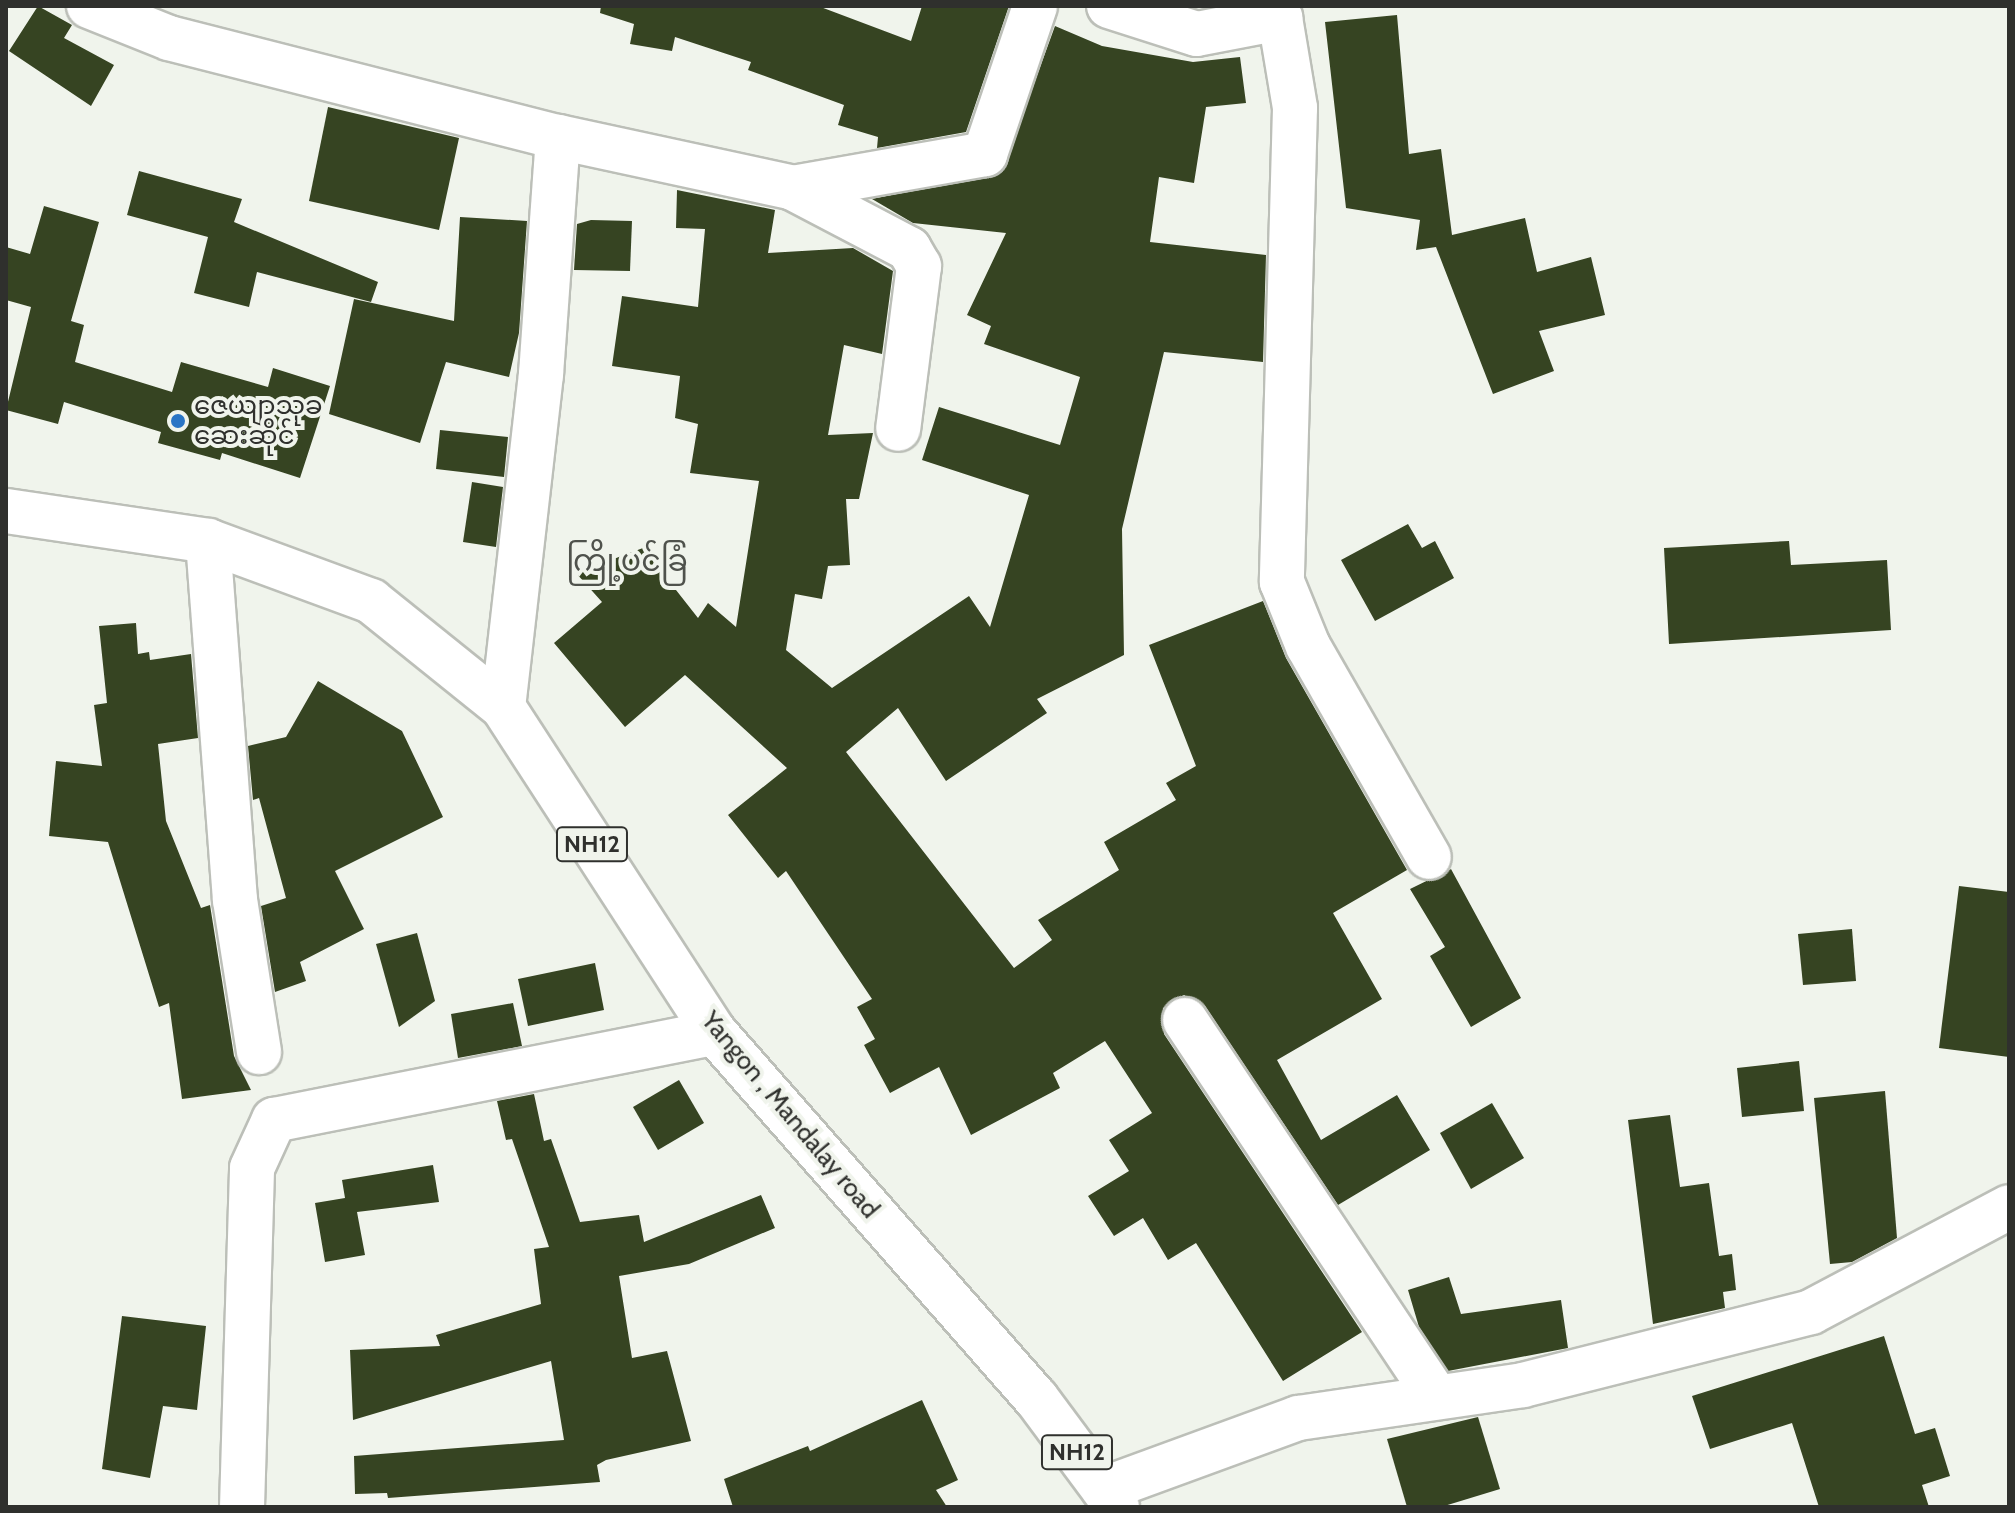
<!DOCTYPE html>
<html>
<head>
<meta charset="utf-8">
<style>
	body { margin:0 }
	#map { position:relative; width:2015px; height:1513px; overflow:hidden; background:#f0f4ec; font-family:Cabin,"Noto Sans Myanmar",sans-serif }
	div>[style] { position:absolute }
	.building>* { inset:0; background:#364422 }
	.roads { filter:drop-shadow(2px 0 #bcbfb8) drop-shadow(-2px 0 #bcbfb8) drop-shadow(0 2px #bcbfb8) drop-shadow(0 -2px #bcbfb8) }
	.minor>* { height:44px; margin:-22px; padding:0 22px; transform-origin:22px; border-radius:22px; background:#fff }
	.highway>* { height:44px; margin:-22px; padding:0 22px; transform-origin:22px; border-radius:22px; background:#fff }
	.dots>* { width:22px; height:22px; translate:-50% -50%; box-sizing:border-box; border:4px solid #f0f4ec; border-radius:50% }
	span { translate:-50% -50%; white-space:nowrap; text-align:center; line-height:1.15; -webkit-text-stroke:8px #f0f4ec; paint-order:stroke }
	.shield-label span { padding:2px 6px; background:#f0f4ec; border:2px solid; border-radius:6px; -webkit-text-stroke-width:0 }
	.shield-label { font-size:24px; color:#2f302d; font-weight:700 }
	.poi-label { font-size:26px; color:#2f302d }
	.left { translate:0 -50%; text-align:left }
	.street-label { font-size:26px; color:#2f302d }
	.quarter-label { font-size:30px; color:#4f524c }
	.frame { position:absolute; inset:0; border:8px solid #2f302d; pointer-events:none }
</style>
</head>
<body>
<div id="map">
	<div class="building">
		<div style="clip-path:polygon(38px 6px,72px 25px,64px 38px,114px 65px,91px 106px,9px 51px)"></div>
		<div style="clip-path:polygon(601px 6px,818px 6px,911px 41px,922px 6px,1009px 6px,966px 132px,877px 148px,878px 137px,838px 125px,844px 105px,748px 70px,751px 62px,675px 37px,672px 51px,630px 44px,634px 24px,600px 13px)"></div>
		<div style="clip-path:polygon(1397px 15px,1409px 154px,1441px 149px,1452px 235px,1525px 218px,1537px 272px,1591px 257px,1605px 315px,1539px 331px,1554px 371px,1493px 394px,1436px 247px,1416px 250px,1420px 220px,1346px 208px,1325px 22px)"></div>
		<div style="clip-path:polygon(1055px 26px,1102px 46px,1193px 62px,1240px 57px,1246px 103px,1206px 107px,1194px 183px,1159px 177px,1150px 242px,1266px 255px,1263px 362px,1164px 352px,1122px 529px,1124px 655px,1037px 699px,1047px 713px,946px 781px,898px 708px,846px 752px,1014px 968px,1052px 940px,1038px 920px,1119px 870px,1104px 842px,1176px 800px,1166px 783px,1196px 766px,1149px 645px,1263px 601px,1286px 658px,1407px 870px,1333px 913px,1382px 999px,1277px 1060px,1321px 1140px,1397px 1095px,1430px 1150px,1338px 1205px,1205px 1006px,1184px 995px,1163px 1008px,1164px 1034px,1362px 1332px,1283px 1381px,1196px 1243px,1168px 1260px,1143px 1218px,1114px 1236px,1088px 1196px,1129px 1171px,1109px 1140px,1152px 1113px,1105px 1041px,1053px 1073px,1060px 1088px,971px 1135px,939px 1067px,890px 1093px,864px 1045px,875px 1039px,857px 1007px,872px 999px,786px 871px,778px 878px,728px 815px,787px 768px,685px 675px,625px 727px,554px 643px,602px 602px,576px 573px,643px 548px,698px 618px,708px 603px,736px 627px,759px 481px,690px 473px,698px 424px,675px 418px,680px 376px,612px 366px,622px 296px,698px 307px,705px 229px,676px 228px,677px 190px,775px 210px,768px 253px,853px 248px,893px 271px,882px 354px,844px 345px,828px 435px,873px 433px,859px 499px,846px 499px,850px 565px,828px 566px,822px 599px,795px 594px,786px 650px,832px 688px,969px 596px,990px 627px,1029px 495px,922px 460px,939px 407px,1060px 445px,1080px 377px,984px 344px,991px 326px,967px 315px,1006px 233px,913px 223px,872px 199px,1002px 172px)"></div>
		<div style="clip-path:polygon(328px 107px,459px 138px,439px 230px,309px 201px)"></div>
		<div style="clip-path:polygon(139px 171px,242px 199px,234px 222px,378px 282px,371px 302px,257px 272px,249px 307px,194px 293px,208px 237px,127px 215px)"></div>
		<div style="clip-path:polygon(44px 206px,99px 222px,71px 321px,84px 325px,75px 362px,172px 392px,181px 362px,268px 387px,273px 368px,330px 386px,300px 478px,222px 453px,220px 460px,158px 443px,161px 432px,64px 402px,58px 424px,6px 410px,31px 307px,6px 300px,6px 247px,30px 254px)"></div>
		<div style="clip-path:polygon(460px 217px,527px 221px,519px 333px,509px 377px,446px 362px,420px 443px,329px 414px,354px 299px,454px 321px)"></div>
		<div style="clip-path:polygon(591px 220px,632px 221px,630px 271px,574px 270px,577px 224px)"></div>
		<div style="clip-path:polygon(440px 430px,508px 437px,504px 477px,436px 469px)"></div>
		<div style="clip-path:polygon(472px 482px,503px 487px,496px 547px,463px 542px)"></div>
		<div style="clip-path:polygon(1408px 524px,1422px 548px,1435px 541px,1454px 578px,1375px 621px,1341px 560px)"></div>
		<div style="clip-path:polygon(1789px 541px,1791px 565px,1887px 560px,1891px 630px,1669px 644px,1664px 548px)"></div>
		<div style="clip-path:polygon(136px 623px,138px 654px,149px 652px,150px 660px,191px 654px,198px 738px,158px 744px,166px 821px,201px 908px,210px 905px,234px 1056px,251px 1090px,182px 1099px,169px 1003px,159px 1007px,108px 842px,49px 836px,56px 761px,102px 766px,94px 705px,107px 703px,99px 626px)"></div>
		<div style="clip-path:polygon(318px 681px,402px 731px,443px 817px,335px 871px,364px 929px,300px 962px,306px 981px,275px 992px,261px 906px,286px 898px,259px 798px,253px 800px,248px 746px,286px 737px)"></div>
		<div style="clip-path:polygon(1451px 869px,1521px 998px,1471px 1027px,1430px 956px,1445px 947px,1410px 889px)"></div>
		<div style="clip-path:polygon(1959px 886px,2009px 892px,2009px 1057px,1939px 1048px)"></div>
		<div style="clip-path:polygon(1852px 929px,1856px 981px,1803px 985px,1798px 934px)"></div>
		<div style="clip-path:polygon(417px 933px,435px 1001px,399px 1027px,376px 944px)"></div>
		<div style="clip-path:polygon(595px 963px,604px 1010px,528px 1026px,518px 979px)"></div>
		<div style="clip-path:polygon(513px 1003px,522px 1046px,458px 1058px,451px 1014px)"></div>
		<div style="clip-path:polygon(1799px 1061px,1804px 1111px,1742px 1117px,1737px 1068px)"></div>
		<div style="clip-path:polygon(679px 1080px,704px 1123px,658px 1150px,633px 1107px)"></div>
		<div style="clip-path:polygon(1885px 1091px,1897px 1238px,1852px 1262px,1830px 1264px,1814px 1098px)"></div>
		<div style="clip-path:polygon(534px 1094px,544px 1141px,551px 1139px,580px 1222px,639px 1215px,644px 1242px,761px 1195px,775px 1228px,689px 1264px,619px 1276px,632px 1358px,667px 1351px,691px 1441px,606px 1460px,597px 1465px,600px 1482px,388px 1498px,387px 1493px,355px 1494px,354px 1456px,564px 1440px,551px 1361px,353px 1420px,350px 1350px,440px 1346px,436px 1335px,541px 1304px,534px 1249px,549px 1247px,512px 1139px,506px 1140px,497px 1101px)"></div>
		<div style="clip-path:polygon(1492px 1103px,1524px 1158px,1471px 1189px,1440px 1133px)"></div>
		<div style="clip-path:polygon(1670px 1115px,1680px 1187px,1709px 1183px,1719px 1256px,1732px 1254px,1736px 1290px,1723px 1292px,1725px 1308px,1653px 1324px,1628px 1120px)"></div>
		<div style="clip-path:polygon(433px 1165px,439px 1202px,357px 1212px,365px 1255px,325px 1262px,315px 1203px,345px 1198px,342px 1180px)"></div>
		<div style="clip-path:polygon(1449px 1277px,1461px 1314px,1561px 1300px,1568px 1348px,1448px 1371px,1419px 1327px,1408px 1290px)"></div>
		<div style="clip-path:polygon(122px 1316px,206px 1326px,197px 1410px,163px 1406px,150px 1478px,102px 1469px)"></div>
		<div style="clip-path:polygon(1884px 1336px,1915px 1434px,1935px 1428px,1950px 1476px,1922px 1485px,1929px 1507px,1819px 1507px,1792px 1423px,1710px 1449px,1692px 1396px)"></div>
		<div style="clip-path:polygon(922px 1400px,958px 1480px,936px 1490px,947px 1507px,733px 1507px,724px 1479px,808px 1446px,810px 1451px)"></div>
		<div style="clip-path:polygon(1478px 1417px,1500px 1489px,1441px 1507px,1407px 1507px,1387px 1439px)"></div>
	</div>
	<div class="roads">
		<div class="minor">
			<div style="left:89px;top:6px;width:86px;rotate:21.8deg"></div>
			<div style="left:169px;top:38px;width:401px;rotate:14.3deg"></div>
			<div style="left:558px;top:137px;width:238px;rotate:94.1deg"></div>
			<div style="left:541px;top:374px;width:335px;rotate:96.5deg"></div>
			<div style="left:1109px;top:6px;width:92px;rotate:17.7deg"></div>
			<div style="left:1197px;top:34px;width:85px;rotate:-10.9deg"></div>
			<div style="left:1280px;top:18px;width:91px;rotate:80.5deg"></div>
			<div style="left:1295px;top:108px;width:474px;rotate:91.6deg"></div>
			<div style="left:1282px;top:582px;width:69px;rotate:67.9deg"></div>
			<div style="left:1308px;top:646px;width:243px;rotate:60.2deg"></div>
			<div style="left:558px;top:137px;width:240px;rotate:12.2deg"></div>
			<div style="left:793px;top:188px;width:131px;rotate:27.7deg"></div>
			<div style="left:909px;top:249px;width:20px;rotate:60deg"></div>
			<div style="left:919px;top:266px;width:164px;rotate:97.3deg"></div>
			<div style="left:793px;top:188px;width:195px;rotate:-10deg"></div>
			<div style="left:985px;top:154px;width:156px;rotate:-71.3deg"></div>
			<div style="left:208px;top:541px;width:360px;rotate:85.7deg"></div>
			<div style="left:235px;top:900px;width:154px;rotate:81deg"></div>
			<div style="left:1185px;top:1020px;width:453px;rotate:56.3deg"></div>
			<div style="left:1104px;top:1489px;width:207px;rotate:-20.1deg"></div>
			<div style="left:1298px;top:1418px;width:227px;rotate:-8.3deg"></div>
			<div style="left:1523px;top:1385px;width:297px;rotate:-14.2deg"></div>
			<div style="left:1811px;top:1312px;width:224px;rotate:-27.9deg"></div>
			<div style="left:242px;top:1507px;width:339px;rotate:-88.3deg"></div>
			<div style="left:252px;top:1168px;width:53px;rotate:-65.4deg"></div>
			<div style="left:274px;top:1120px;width:449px;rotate:-11.2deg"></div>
		</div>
		<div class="highway">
			<div style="left:6px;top:511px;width:204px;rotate:8.4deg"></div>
			<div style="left:208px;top:541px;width:174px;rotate:20.2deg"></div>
			<div style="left:371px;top:601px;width:169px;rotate:38.8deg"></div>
			<div style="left:503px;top:707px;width:389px;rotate:57deg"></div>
			<div style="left:715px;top:1033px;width:486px;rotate:48.7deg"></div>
			<div style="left:1036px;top:1398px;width:136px;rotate:53.4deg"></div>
		</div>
	</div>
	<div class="dots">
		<div style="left:178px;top:421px;background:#2a75c5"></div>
	</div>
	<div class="shield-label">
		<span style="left:592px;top:844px">NH12</span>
		<span style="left:1077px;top:1452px">NH12</span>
	</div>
	<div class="poi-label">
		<span class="left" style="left:194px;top:421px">ဇေယျာသုခ<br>ဆေးဆိုင်</span>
	</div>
	<div class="street-label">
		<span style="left:790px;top:1115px;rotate:50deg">Yangon , Mandalay road</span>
	</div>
	<div class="quarter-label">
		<span style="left:627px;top:561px">ကြို့ပင်ခြံ</span>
	</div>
	<div class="frame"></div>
</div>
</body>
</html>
